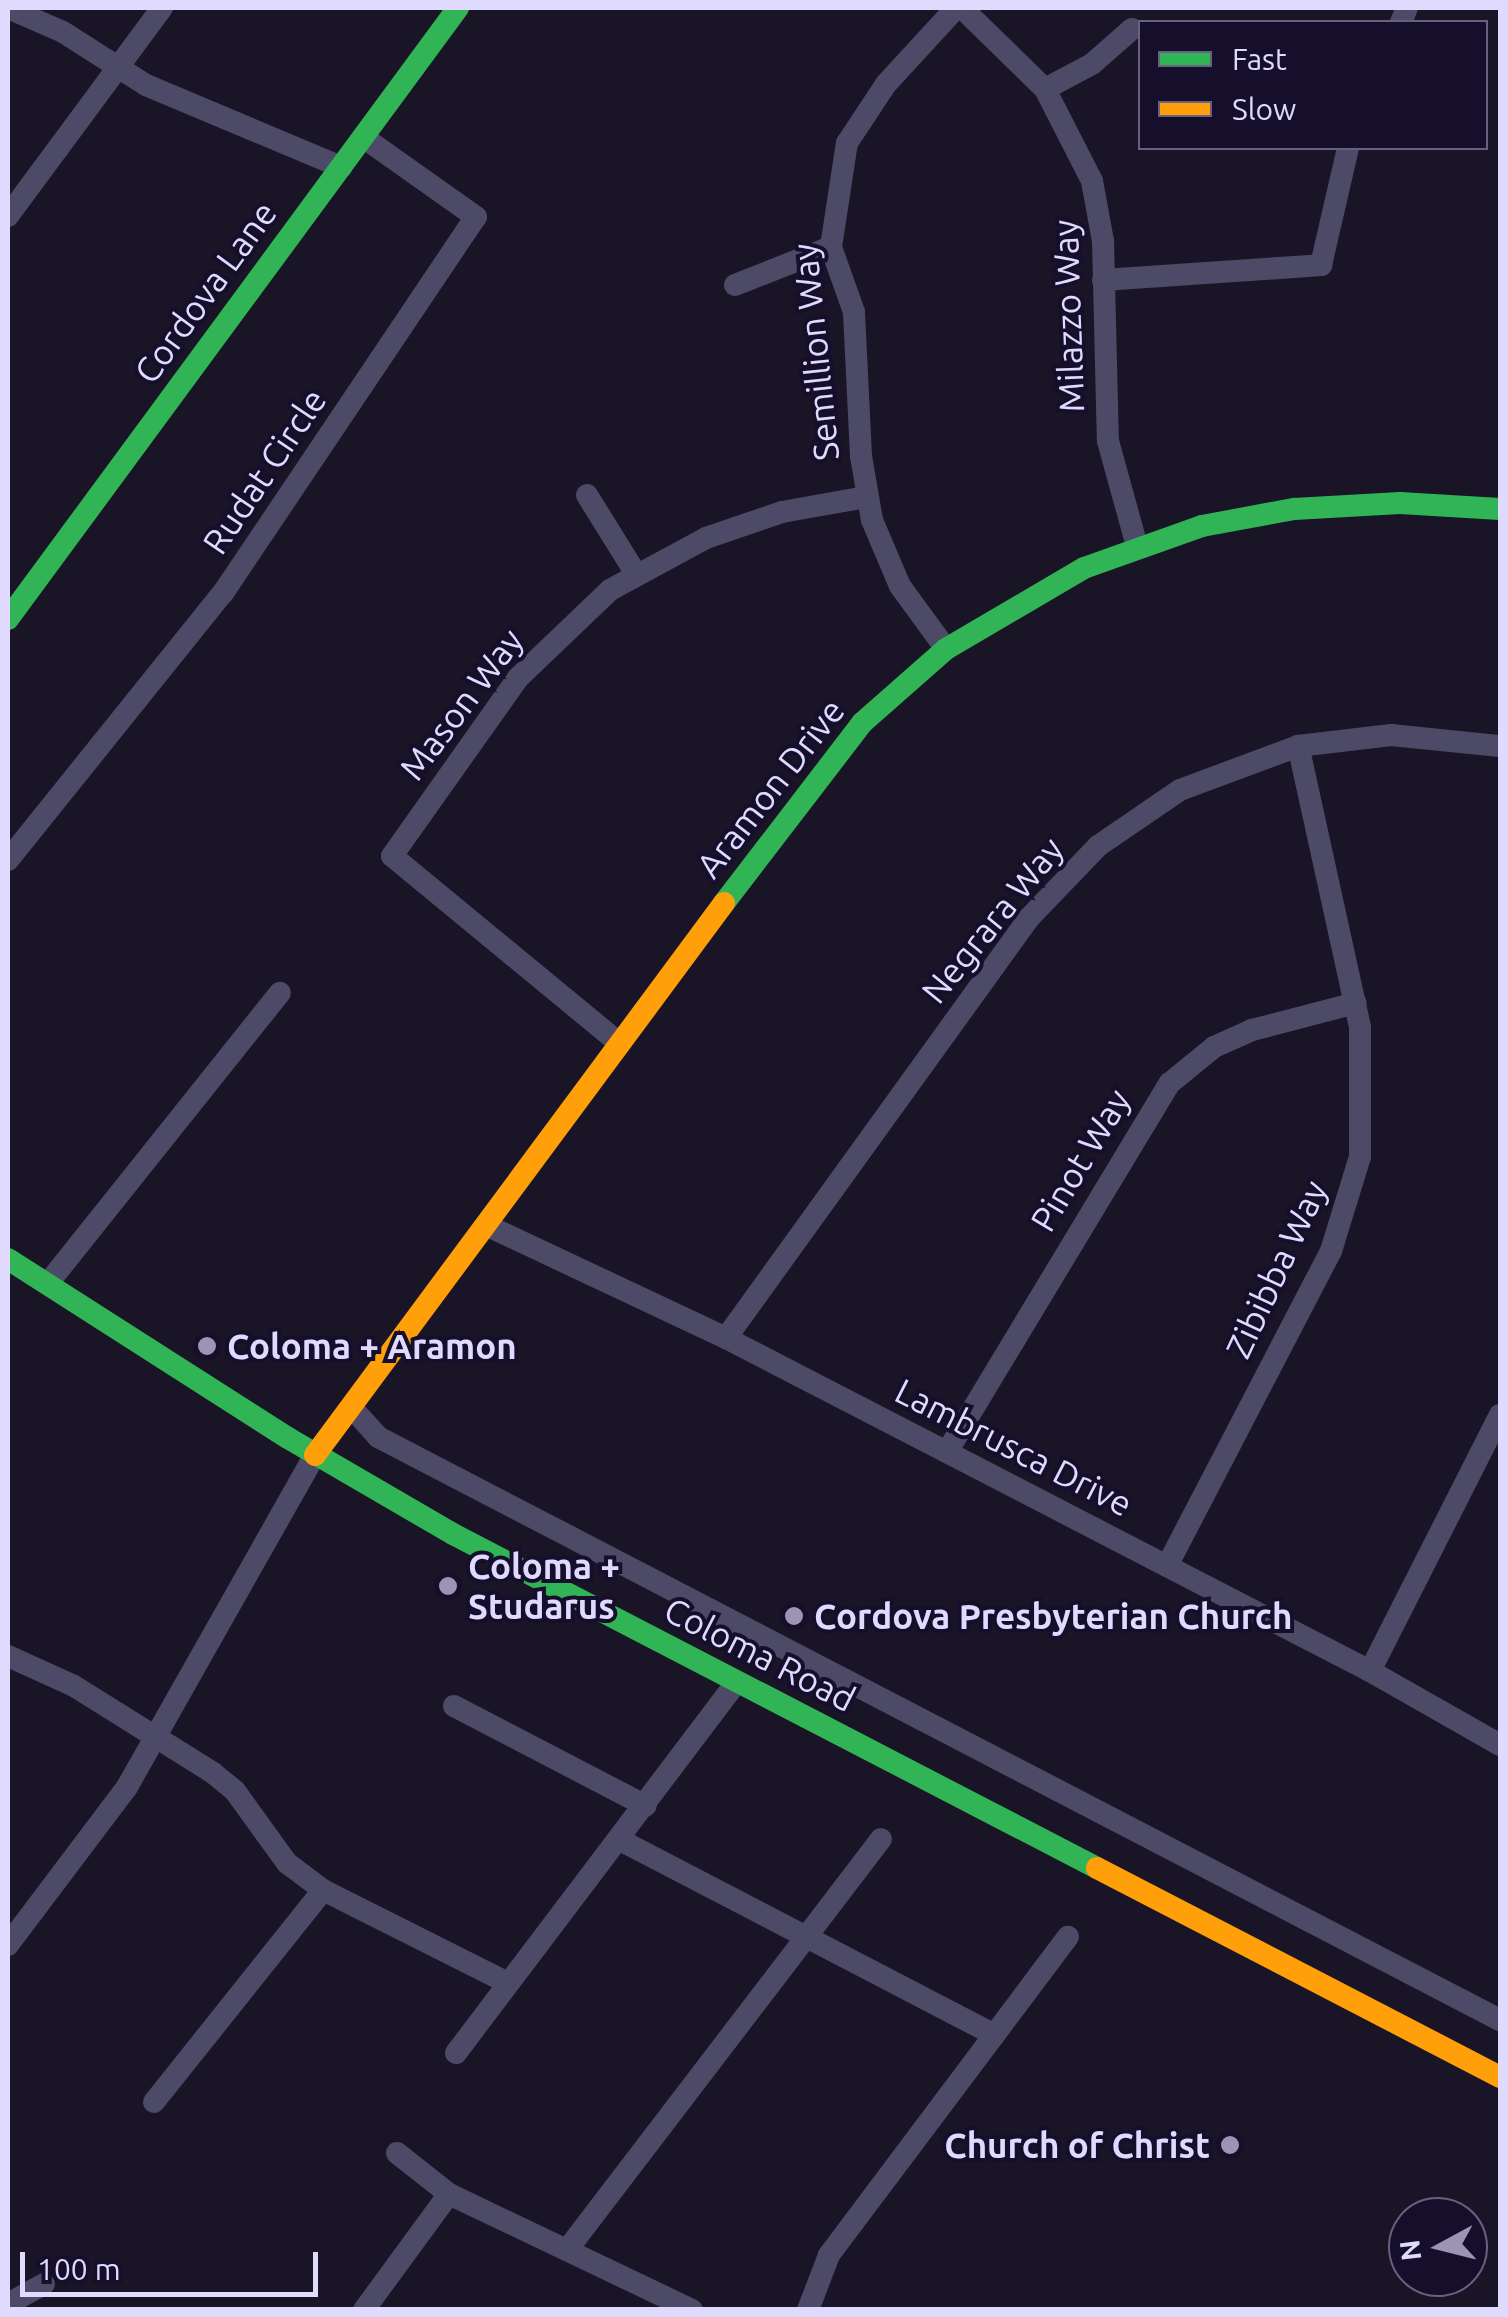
<!DOCTYPE html>
<html>
<head>
<meta charset="utf-8">
<style>
	body { margin:0 }
	#map { position:relative; width:1508px; height:2317px; overflow:hidden; background:#1a1526; font-family:Ubuntu,sans-serif }
	div>[style] { position:absolute }
	.street>* { height:22px; margin:-11px; padding:0 11px; transform-origin:11px; border-radius:11px; background:#4d4a67 }
	.fast>* { height:22px; margin:-11px; padding:0 11px; transform-origin:11px; border-radius:11px; background:#30b455 }
	.slow>* { height:22px; margin:-11px; padding:0 11px; transform-origin:11px; border-radius:11px; background:#ff9f0a }
	.dots>* { width:28px; height:28px; translate:-50% -50%; box-sizing:border-box; border:5px solid #160f2c; border-radius:50% }
	span { translate:-50% -50%; white-space:nowrap; text-align:center; line-height:1.15; -webkit-text-stroke:8px #160f2c; paint-order:stroke }
	.street-label { font-size:35px; color:#e0daff }
	.poi-label { font-size:35px; color:#e0daff; font-weight:700 }
	.left { translate:0 -50%; text-align:left }
	.right { translate:-100% -50%; text-align:right }
	.frame { position:absolute; inset:0; border:10px solid #e0daff; pointer-events:none }
	.legend { position:absolute; left:1138px; top:20px; width:350px; height:130px; box-sizing:border-box; background:#160f2c; border:2px solid #676080; margin:0; padding:12px 18px; list-style:none; font-size:30px; color:#e0daff }
	.legend li { display:flex; align-items:center; gap:20px; height:50px }
	.legend b { width:50px; border:2px solid #676080 }
	.north { position:absolute; left:1388px; top:2197px; width:100px; height:100px; box-sizing:border-box; background:#160f2c; border:2px solid #676080; border-radius:50%; rotate:263deg; font-size:28px; font-weight:700; line-height:40px; text-align:center; color:#e0daff }
	.north::after { content:''; display:block; margin:auto; width:35px; height:45px; background:#9b95b3; clip-path:polygon(50% 0,100% 100%,50% 72%,0 100%) }
	.scale { position:absolute; left:20px; top:2252px; width:298px; height:45px; box-sizing:border-box; border:5px solid #e0daff; border-top:0; padding-left:12px; font-size:30px; line-height:35px; white-space:nowrap; color:#e0daff; -webkit-text-stroke:8px #160f2c; paint-order:stroke }
</style>
</head>
<body>
<div id="map">
	<div class="street">
		<div style="left:8px;top:8px;width:60px;rotate:23.6deg"></div>
		<div style="left:63px;top:32px;width:98px;rotate:32.6deg"></div>
		<div style="left:146px;top:85px;width:212px;rotate:22.8deg"></div>
		<div style="left:962px;top:8px;width:116px;rotate:44.3deg"></div>
		<div style="left:1045px;top:89px;width:103px;rotate:62.9deg"></div>
		<div style="left:1092px;top:181px;width:61px;rotate:79.6deg"></div>
		<div style="left:1103px;top:241px;width:200px;rotate:88.6deg"></div>
		<div style="left:1108px;top:441px;width:109px;rotate:74.6deg"></div>
		<div style="left:1401px;top:22px;width:15px;rotate:-67deg"></div>
		<div style="left:1045px;top:89px;width:53px;rotate:-28deg"></div>
		<div style="left:1092px;top:64px;width:53px;rotate:-41.2deg"></div>
		<div style="left:8px;top:216px;width:259px;rotate:-53.5deg"></div>
		<div style="left:1103px;top:280px;width:219px;rotate:-3.9deg"></div>
		<div style="left:1321px;top:265px;width:120px;rotate:-77deg"></div>
		<div style="left:735px;top:285px;width:103px;rotate:-21.6deg"></div>
		<div style="left:587px;top:495px;width:93px;rotate:58.2deg"></div>
		<div style="left:946px;top:649px;width:78px;rotate:-126.1deg"></div>
		<div style="left:900px;top:586px;width:72px;rotate:-113deg"></div>
		<div style="left:872px;top:520px;width:65px;rotate:-99.8deg"></div>
		<div style="left:861px;top:456px;width:144px;rotate:-92.8deg"></div>
		<div style="left:854px;top:312px;width:69px;rotate:-109.5deg"></div>
		<div style="left:831px;top:247px;width:105px;rotate:-81.3deg"></div>
		<div style="left:847px;top:143px;width:71px;rotate:-56.5deg"></div>
		<div style="left:886px;top:84px;width:103px;rotate:-47.4deg"></div>
		<div style="left:8px;top:860px;width:343px;rotate:-51.2deg"></div>
		<div style="left:223px;top:593px;width:453px;rotate:-56.1deg"></div>
		<div style="left:476px;top:217px;width:138px;rotate:-144.7deg"></div>
		<div style="left:619px;top:1043px;width:294px;rotate:-140.5deg"></div>
		<div style="left:392px;top:856px;width:218px;rotate:-54.7deg"></div>
		<div style="left:518px;top:678px;width:127px;rotate:-43.7deg"></div>
		<div style="left:610px;top:590px;width:109px;rotate:-28.4deg"></div>
		<div style="left:706px;top:538px;width:80px;rotate:-18.9deg"></div>
		<div style="left:782px;top:512px;width:85px;rotate:-10.1deg"></div>
		<div style="left:488px;top:1226px;width:263px;rotate:25.2deg"></div>
		<div style="left:726px;top:1338px;width:725px;rotate:27.34deg"></div>
		<div style="left:1370px;top:1671px;width:150px;rotate:29.6deg"></div>
		<div style="left:49px;top:1282px;width:370px;rotate:-51.4deg"></div>
		<div style="left:726px;top:1338px;width:518px;rotate:-54.19deg"></div>
		<div style="left:1029px;top:918px;width:100px;rotate:-46.2deg"></div>
		<div style="left:1098px;top:846px;width:99px;rotate:-34.3deg"></div>
		<div style="left:1180px;top:790px;width:126px;rotate:-20.4deg"></div>
		<div style="left:1298px;top:746px;width:94px;rotate:-6.7deg"></div>
		<div style="left:1391px;top:735px;width:110px;rotate:5.8deg"></div>
		<div style="left:352px;top:1408px;width:39px;rotate:48deg"></div>
		<div style="left:378px;top:1437px;width:1264px;rotate:27.46deg"></div>
		<div style="left:947px;top:1452px;width:431px;rotate:-58.9deg"></div>
		<div style="left:1170px;top:1083px;width:57px;rotate:-39.3deg"></div>
		<div style="left:1214px;top:1047px;width:42px;rotate:-24.1deg"></div>
		<div style="left:1252px;top:1030px;width:107px;rotate:-14.6deg"></div>
		<div style="left:1167px;top:1566px;width:355px;rotate:-62.5deg"></div>
		<div style="left:1331px;top:1251px;width:98px;rotate:-72.9deg"></div>
		<div style="left:1360px;top:1157px;width:130px;rotate:-90deg"></div>
		<div style="left:1360px;top:1027px;width:288px;rotate:-102.4deg"></div>
		<div style="left:8px;top:1656px;width:72px;rotate:24.4deg"></div>
		<div style="left:74px;top:1686px;width:164px;rotate:32deg"></div>
		<div style="left:213px;top:1773px;width:28px;rotate:39deg"></div>
		<div style="left:235px;top:1791px;width:89px;rotate:54.2deg"></div>
		<div style="left:287px;top:1863px;width:45px;rotate:36.9deg"></div>
		<div style="left:323px;top:1890px;width:207px;rotate:26.7deg"></div>
		<div style="left:1370px;top:1671px;width:287px;rotate:-63.1deg"></div>
		<div style="left:454px;top:1706px;width:216px;rotate:27.5deg"></div>
		<div style="left:620px;top:1840px;width:422px;rotate:27.5deg"></div>
		<div style="left:8px;top:1945px;width:198px;rotate:-53deg"></div>
		<div style="left:127px;top:1787px;width:382px;rotate:-60.5deg"></div>
		<div style="left:456px;top:2053px;width:465px;rotate:-52.9deg"></div>
		<div style="left:154px;top:2102px;width:271px;rotate:-51.4deg"></div>
		<div style="left:397px;top:2153px;width:66px;rotate:38.3deg"></div>
		<div style="left:449px;top:2194px;width:269px;rotate:25.5deg"></div>
		<div style="left:567px;top:2250px;width:517px;rotate:-52.62deg"></div>
		<div style="left:8px;top:2304px;width:41px;rotate:-29.1deg"></div>
		<div style="left:364px;top:2310px;width:144px;rotate:-53.8deg"></div>
		<div style="left:808px;top:2310px;width:59px;rotate:-69.1deg"></div>
		<div style="left:829px;top:2255px;width:398px;rotate:-53.1deg"></div>
	</div>
	<div class="fast">
		<div style="left:8px;top:619px;width:759px;rotate:-53.63deg"></div>
		<div style="left:724px;top:903px;width:227px;rotate:-52.5deg"></div>
		<div style="left:862px;top:723px;width:112px;rotate:-41.4deg"></div>
		<div style="left:946px;top:649px;width:160px;rotate:-30.4deg"></div>
		<div style="left:1084px;top:568px;width:125px;rotate:-19.6deg"></div>
		<div style="left:1202px;top:526px;width:94px;rotate:-10.5deg"></div>
		<div style="left:1294px;top:509px;width:106px;rotate:-3.2deg"></div>
		<div style="left:1400px;top:503px;width:100px;rotate:3.4deg"></div>
		<div style="left:8px;top:1259px;width:332px;rotate:32.6deg"></div>
		<div style="left:288px;top:1438px;width:191px;rotate:30.2deg"></div>
		<div style="left:453px;top:1534px;width:725px;rotate:27.41deg"></div>
	</div>
	<div class="slow">
		<div style="left:315px;top:1455px;width:687px;rotate:-53.46deg"></div>
		<div style="left:1097px;top:1868px;width:454px;rotate:27.4deg"></div>
	</div>
	<div class="dots">
		<div style="left:207px;top:1346px;background:#9b95b3"></div>
		<div style="left:448px;top:1586px;background:#9b95b3"></div>
		<div style="left:794px;top:1616px;background:#9b95b3"></div>
		<div style="left:1230px;top:2145px;background:#9b95b3"></div>
	</div>
	<div class="street-label">
		<span style="left:205px;top:292px;rotate:-54deg">Cordova Lane</span>
		<span style="left:1068px;top:316px;rotate:-92deg">Milazzo Way</span>
		<span style="left:815px;top:352px;rotate:-96deg">Semillion Way</span>
		<span style="left:264px;top:471px;rotate:-56deg">Rudat Circle</span>
		<span style="left:461px;top:704px;rotate:-53deg">Mason Way</span>
		<span style="left:770px;top:788px;rotate:-52deg">Aramon Drive</span>
		<span style="left:992px;top:920px;rotate:-51deg">Negrara Way</span>
		<span style="left:1080px;top:1160px;rotate:-59deg">Pinot Way</span>
		<span style="left:1276px;top:1269px;rotate:-65deg">Zibibba Way</span>
		<span style="left:1014px;top:1447px;rotate:27deg">Lambrusca Drive</span>
		<span style="left:760px;top:1654px;rotate:27deg">Coloma Road</span>
	</div>
	<div class="poi-label">
		<span class="left" style="left:227px;top:1346px">Coloma + Aramon</span>
		<span class="left" style="left:468px;top:1586px">Coloma +<br>Studarus</span>
		<span class="left" style="left:814px;top:1616px">Cordova Presbyterian Church</span>
		<span class="right" style="left:1210px;top:2145px">Church of Christ</span>
	</div>
	<div class="frame"></div>
	<ul class="legend">
	<li><b style="height:12px;background:#30b455"></b>Fast</li>
	<li><b style="height:12px;background:#ff9f0a"></b>Slow</li>
	</ul>
	<div class="north">N</div>
	<div class="scale">100 m</div>
</div>
</body>
</html>
